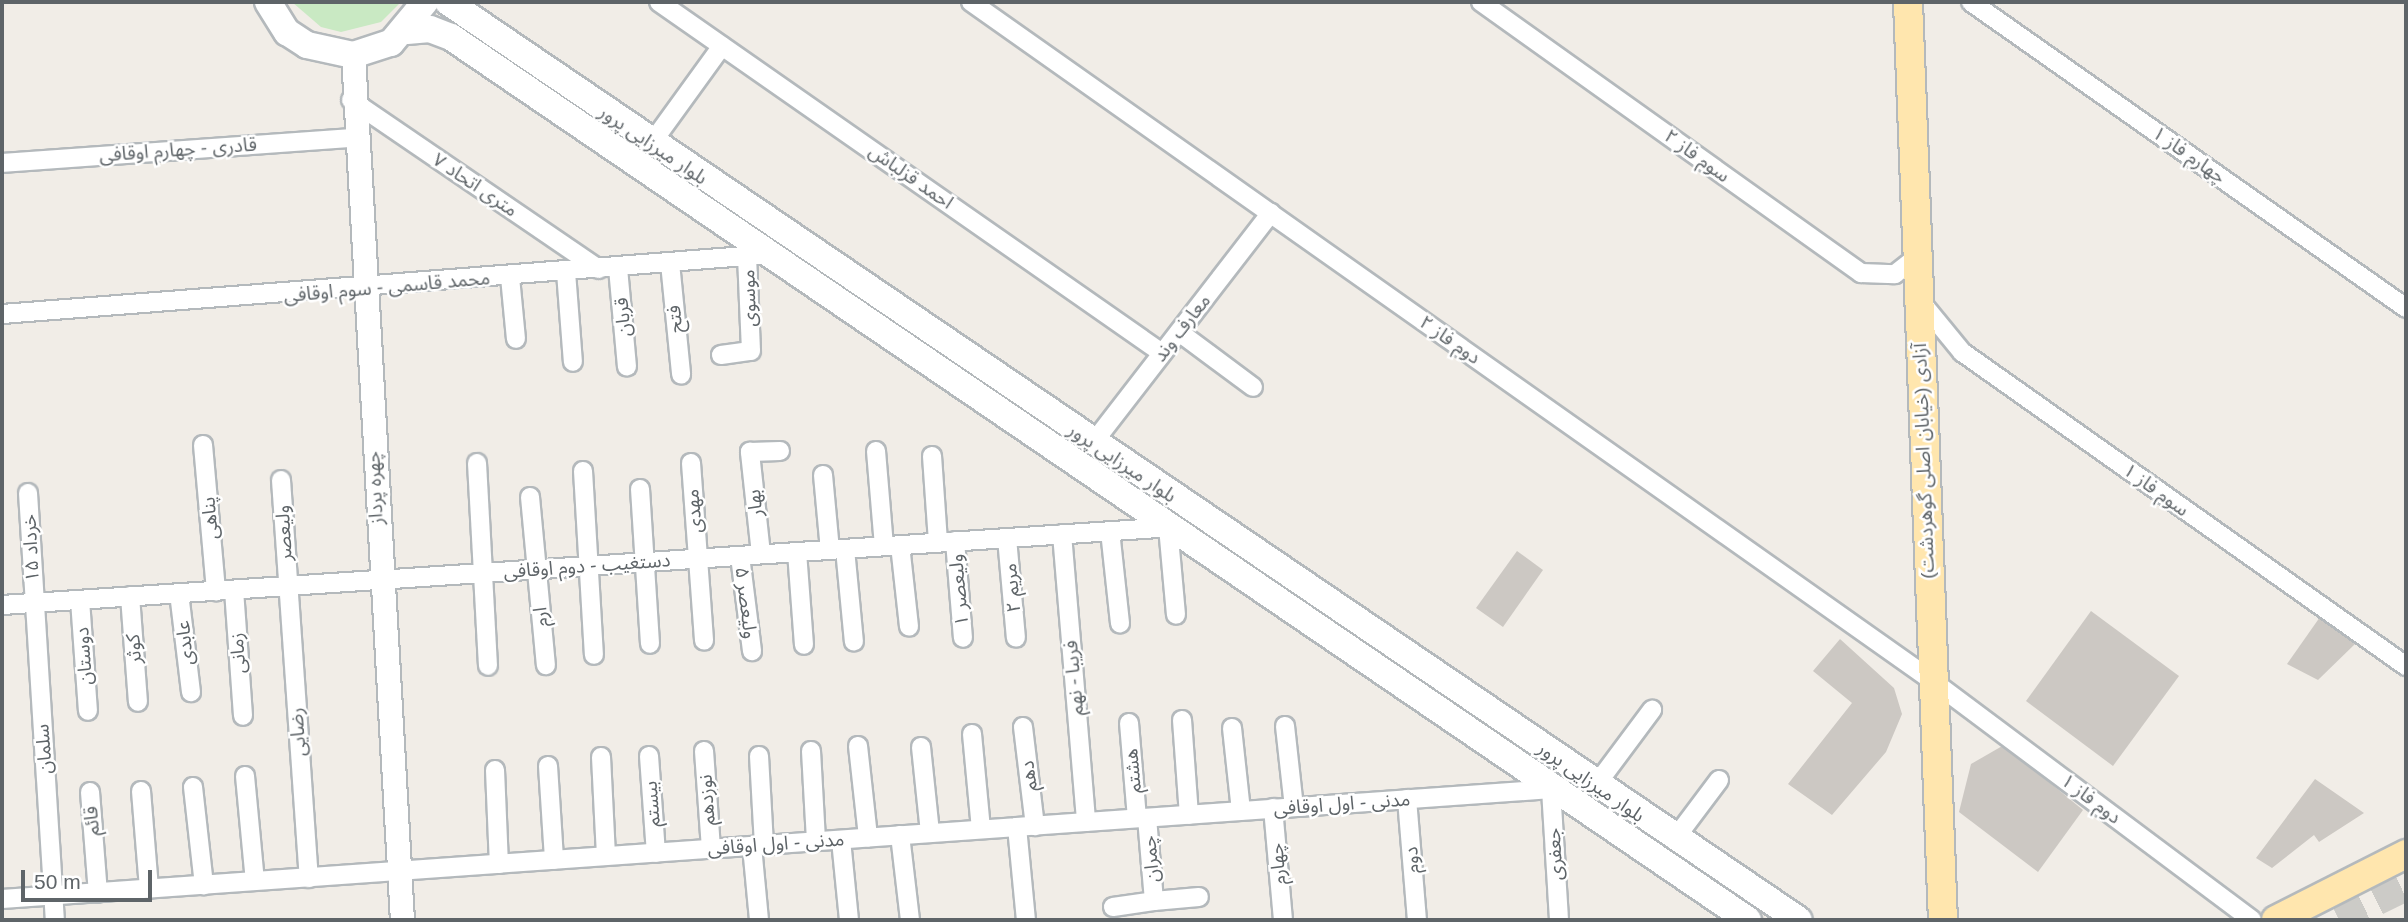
<!DOCTYPE html>
<html>
<head>
<meta charset="utf-8">
<style>
	body { margin:0 }
	#map { position:relative; width:2408px; height:922px; overflow:hidden; background:#f1ede7; font-family:Helvetica,"Noto Sans Arabic",sans-serif }
	div>[style] { position:absolute }
	.green>* { inset:0; background:#c9e9c3 }
	.building>* { inset:0; background:#ccc8c3 }
	.primary-tunnel>* { height:28px; margin-top:-14px; transform-origin:0; background:repeating-linear-gradient(90deg,#cccbc7 0 28px,transparent 0 42px) }
	.roads { filter:drop-shadow(2px 0 #b4b9bc) drop-shadow(-2px 0 #b4b9bc) drop-shadow(0 2px #b4b9bc) drop-shadow(0 -2px #b4b9bc) }
	.minor>* { height:18px; margin:-9px; padding:0 9px; transform-origin:9px; border-radius:9px; background:#fff }
	.tertiary>* { height:23px; margin:-11.5px; padding:0 11.5px; transform-origin:11.5px; border-radius:11.5px; background:#fff }
	.secondary>* { height:26px; margin:-13px; padding:0 13px; transform-origin:13px; border-radius:13px; background:#fff }
	.primary>* { height:28px; margin:-14px; padding:0 14px; transform-origin:14px; border-radius:14px; background:#ffe6ae }
	span { translate:-50% -50%; white-space:nowrap; text-align:center; line-height:1.15; -webkit-text-stroke:5px #fff; paint-order:stroke }
	.street-label { font-size:19px; color:#5e6468 }
	.frame { position:absolute; inset:0; border:4px solid #5e6468; pointer-events:none }
	.scale { position:absolute; left:21px; top:870px; width:131px; height:32px; box-sizing:border-box; border:4px solid #5e6468; border-top:0; padding-left:9px; font-size:21px; line-height:24px; white-space:nowrap; color:#5e6468; -webkit-text-stroke:5px #fff; paint-order:stroke }
</style>
</head>
<body>
<div id="map">
	<div class="green">
		<div style="clip-path:polygon(292px 2px,401px 2px,381px 22px,341px 32px,321px 27px)"></div>
	</div>
	<div class="building">
		<div style="clip-path:polygon(1517px 551px,1543px 570px,1503px 627px,1476px 608px)"></div>
		<div style="clip-path:polygon(2091px 611px,2179px 676px,2113px 766px,2026px 701px)"></div>
		<div style="clip-path:polygon(2320px 617px,2355px 644px,2318px 680px,2287px 664px)"></div>
		<div style="clip-path:polygon(1840px 639px,1894px 688px,1902px 714px,1886px 752px,1832px 815px,1788px 784px,1852px 703px,1813px 671px)"></div>
		<div style="clip-path:polygon(2004px 745px,2083px 810px,2038px 872px,1959px 812px,1971px 764px)"></div>
		<div style="clip-path:polygon(2315px 779px,2364px 813px,2319px 842px,2314px 835px,2272px 868px,2256px 858px)"></div>
	</div>
	<div class="primary-tunnel">
		<div style="left:2339px;top:920px;width:75px;rotate:-26.2deg"></div>
	</div>
	<div class="roads">
		<div class="minor">
			<div style="left:659px;top:2px;width:613px;rotate:34.91deg"></div>
			<div style="left:971px;top:2px;width:1174px;rotate:35.22deg"></div>
			<div style="left:1930px;top:679px;width:402px;rotate:36.8deg"></div>
			<div style="left:1481px;top:2px;width:467px;rotate:35.5deg"></div>
			<div style="left:1861px;top:273px;width:34px;rotate:2deg"></div>
			<div style="left:1895px;top:274px;width:28px;rotate:-38deg"></div>
			<div style="left:1971px;top:2px;width:532px;rotate:35.12deg"></div>
			<div style="left:351px;top:100px;width:300px;rotate:34.3deg"></div>
			<div style="left:651px;top:144px;width:121px;rotate:-54.1deg"></div>
			<div style="left:2px;top:163px;width:353px;rotate:-4.1deg"></div>
			<div style="left:670px;top:263px;width:112px;rotate:84.3deg"></div>
			<div style="left:618px;top:268px;width:99px;rotate:84.8deg"></div>
			<div style="left:566px;top:272px;width:90px;rotate:85.6deg"></div>
			<div style="left:510px;top:277px;width:62px;rotate:84.5deg"></div>
			<div style="left:1921px;top:302px;width:65px;rotate:50.6deg"></div>
			<div style="left:1962px;top:352px;width:544px;rotate:35.27deg"></div>
			<div style="left:2px;top:314px;width:771px;rotate:-4.46deg"></div>
			<div style="left:1179px;top:332px;width:92px;rotate:36.6deg"></div>
			<div style="left:721px;top:355px;width:30px;rotate:-8deg"></div>
			<div style="left:751px;top:351px;width:95px;rotate:-92.4deg"></div>
			<div style="left:1093px;top:443px;width:291px;rotate:-52.3deg"></div>
			<div style="left:203px;top:445px;width:147px;rotate:84.9deg"></div>
			<div style="left:876px;top:451px;width:95px;rotate:85.2deg"></div>
			<div style="left:932px;top:456px;width:86px;rotate:86deg"></div>
			<div style="left:477px;top:463px;width:203px;rotate:86.9deg"></div>
			<div style="left:691px;top:463px;width:178px;rotate:85.8deg"></div>
			<div style="left:583px;top:471px;width:184px;rotate:86.6deg"></div>
			<div style="left:823px;top:475px;width:75px;rotate:84.7deg"></div>
			<div style="left:281px;top:480px;width:399px;rotate:86deg"></div>
			<div style="left:640px;top:489px;width:155px;rotate:86.3deg"></div>
			<div style="left:28px;top:493px;width:428px;rotate:86.4deg"></div>
			<div style="left:530px;top:497px;width:169px;rotate:84.6deg"></div>
			<div style="left:1168px;top:527px;width:88px;rotate:84.8deg"></div>
			<div style="left:1110px;top:531px;width:93px;rotate:83.8deg"></div>
			<div style="left:1062px;top:534px;width:289px;rotate:85.2deg"></div>
			<div style="left:1007px;top:538px;width:100px;rotate:84.9deg"></div>
			<div style="left:955px;top:541px;width:97px;rotate:85.3deg"></div>
			<div style="left:900px;top:545px;width:82px;rotate:83.7deg"></div>
			<div style="left:845px;top:549px;width:93px;rotate:84.5deg"></div>
			<div style="left:797px;top:552px;width:93px;rotate:85.7deg"></div>
			<div style="left:761px;top:554px;width:103px;rotate:-96.2deg"></div>
			<div style="left:750px;top:452px;width:30px;rotate:-2deg"></div>
			<div style="left:740px;top:556px;width:96px;rotate:82.8deg"></div>
			<div style="left:234px;top:590px;width:126px;rotate:85.9deg"></div>
			<div style="left:179px;top:593px;width:100px;rotate:83.1deg"></div>
			<div style="left:130px;top:596px;width:106px;rotate:85.7deg"></div>
			<div style="left:80px;top:600px;width:111px;rotate:85.9deg"></div>
			<div style="left:2px;top:605px;width:1174px;rotate:-3.81deg"></div>
			<div style="left:1182px;top:720px;width:95px;rotate:85.8deg"></div>
			<div style="left:1129px;top:723px;width:95px;rotate:85.2deg"></div>
			<div style="left:1285px;top:726px;width:81px;rotate:83.7deg"></div>
			<div style="left:1023px;top:727px;width:100px;rotate:83.1deg"></div>
			<div style="left:1232px;top:728px;width:83px;rotate:83.8deg"></div>
			<div style="left:972px;top:734px;width:95px;rotate:84.6deg"></div>
			<div style="left:858px;top:746px;width:92px;rotate:83.7deg"></div>
			<div style="left:921px;top:747px;width:86px;rotate:84deg"></div>
			<div style="left:704px;top:751px;width:98px;rotate:85.9deg"></div>
			<div style="left:811px;top:751px;width:90px;rotate:86.8deg"></div>
			<div style="left:649px;top:756px;width:97px;rotate:85.9deg"></div>
			<div style="left:759px;top:756px;width:89px;rotate:86.8deg"></div>
			<div style="left:601px;top:757px;width:99px;rotate:87.1deg"></div>
			<div style="left:548px;top:766px;width:94px;rotate:86.3deg"></div>
			<div style="left:495px;top:770px;width:94px;rotate:87.6deg"></div>
			<div style="left:245px;top:776px;width:105px;rotate:84.6deg"></div>
			<div style="left:1596px;top:785px;width:94px;rotate:-53.3deg"></div>
			<div style="left:193px;top:787px;width:99px;rotate:83.6deg"></div>
			<div style="left:141px;top:791px;width:98px;rotate:85.3deg"></div>
			<div style="left:90px;top:792px;width:101px;rotate:85.5deg"></div>
			<div style="left:1407px;top:799px;width:121px;rotate:85.3deg"></div>
			<div style="left:1273px;top:808px;width:112px;rotate:84.9deg"></div>
			<div style="left:1017px;top:827px;width:93px;rotate:84.5deg"></div>
			<div style="left:900px;top:835px;width:86px;rotate:83.3deg"></div>
			<div style="left:841px;top:840px;width:80px;rotate:84.3deg"></div>
			<div style="left:1674px;top:840px;width:75px;rotate:-53.1deg"></div>
			<div style="left:752px;top:846px;width:74px;rotate:84.6deg"></div>
			<div style="left:2px;top:899px;width:1553px;rotate:-4.06deg"></div>
			<div style="left:1551px;top:789px;width:131px;rotate:86.5deg"></div>
			<div style="left:1154px;top:901px;width:45px;rotate:-5.1deg"></div>
			<div style="left:1113px;top:907px;width:41px;rotate:-8.3deg"></div>
			<div style="left:1154px;top:901px;width:83px;rotate:-94.8deg"></div>
		</div>
		<div class="tertiary">
			<div style="left:353px;top:55px;width:866px;rotate:86.76deg"></div>
		</div>
		<div class="secondary">
			<div style="left:268px;top:2px;width:36px;rotate:58deg"></div>
			<div style="left:287px;top:32px;width:24px;rotate:33deg"></div>
			<div style="left:307px;top:45px;width:47px;rotate:12.3deg"></div>
			<div style="left:353px;top:55px;width:40px;rotate:-18deg"></div>
			<div style="left:391px;top:43px;width:53px;rotate:-50.3deg"></div>
			<div style="left:448px;top:2px;width:1633px;rotate:34.2deg"></div>
			<div style="left:407px;top:31px;width:23px;rotate:-5deg"></div>
			<div style="left:430px;top:29px;width:22px;rotate:21deg"></div>
			<div style="left:451px;top:37px;width:1569px;rotate:34.25deg"></div>
		</div>
		<div class="primary">
			<div style="left:1908px;top:2px;width:919px;rotate:87.82deg"></div>
			<div style="left:2276px;top:920px;width:146px;rotate:-26.9deg"></div>
		</div>
	</div>
	<div class="street-label">
		<span style="left:653px;top:145px;rotate:34deg">بلوار میرزایی پرور</span>
		<span style="left:178px;top:150px;rotate:-4deg">قادری - چهارم اوقافی</span>
		<span style="left:2189px;top:155px;rotate:35deg">چهارم فاز ۱</span>
		<span style="left:1697px;top:156px;rotate:36deg">سوم فاز ۲</span>
		<span style="left:911px;top:177px;rotate:35deg">احمد قزلباش</span>
		<span style="left:475px;top:185px;rotate:34deg">۷ متری اتحاد</span>
		<span style="left:387px;top:287px;rotate:-5deg">محمد قاسمی - سوم اوقافی</span>
		<span style="left:749px;top:298px;rotate:-92deg">موسوی</span>
		<span style="left:623px;top:317px;rotate:-95deg">قربان</span>
		<span style="left:675px;top:319px;rotate:-96deg">فتح</span>
		<span style="left:1182px;top:328px;rotate:-52deg">معارف وند</span>
		<span style="left:1450px;top:340px;rotate:35deg">دوم فاز ۲</span>
		<span style="left:1924px;top:461px;rotate:-92deg">آزادی (خیابان اصلی گوهردشت)</span>
		<span style="left:1122px;top:463px;rotate:34deg">بلوار میرزایی پرور</span>
		<span style="left:375px;top:488px;rotate:-93deg">چهره پرداز</span>
		<span style="left:2156px;top:490px;rotate:36deg">سوم فاز ۱</span>
		<span style="left:755px;top:503px;rotate:-96deg">بهار</span>
		<span style="left:694px;top:511px;rotate:-95deg">مهدی</span>
		<span style="left:210px;top:518px;rotate:-95deg">پناهی</span>
		<span style="left:284px;top:533px;rotate:-93deg">ولیعصر</span>
		<span style="left:31px;top:548px;rotate:-93deg">۱۵ خرداد</span>
		<span style="left:587px;top:566px;rotate:-4deg">دستغیب - دوم اوقافی</span>
		<span style="left:1012px;top:588px;rotate:-95deg">مریم ۲</span>
		<span style="left:959px;top:590px;rotate:-95deg">ولیعصر ۱</span>
		<span style="left:746px;top:603px;rotate:83deg">ولیعصر ۵</span>
		<span style="left:541px;top:617px;rotate:-96deg">ارم</span>
		<span style="left:185px;top:643px;rotate:-96deg">عابدی</span>
		<span style="left:134px;top:649px;rotate:-94deg">کوثر</span>
		<span style="left:238px;top:653px;rotate:-94deg">زمانی</span>
		<span style="left:84px;top:656px;rotate:-94deg">دوستان</span>
		<span style="left:1074px;top:678px;rotate:-95deg">فریبا - نهم</span>
		<span style="left:298px;top:732px;rotate:-94deg">رضایی</span>
		<span style="left:44px;top:749px;rotate:-94deg">سلمان</span>
		<span style="left:1133px;top:771px;rotate:-95deg">هشتم</span>
		<span style="left:1029px;top:776px;rotate:-97deg">دهم</span>
		<span style="left:1591px;top:782px;rotate:35deg">بلوار میرزایی پرور</span>
		<span style="left:2091px;top:799px;rotate:37deg">دوم فاز ۱</span>
		<span style="left:707px;top:800px;rotate:-94deg">نوزدهم</span>
		<span style="left:652px;top:804px;rotate:-94deg">بیستم</span>
		<span style="left:1342px;top:804px;rotate:-4deg">مدنی - اول اوقافی</span>
		<span style="left:92px;top:821px;rotate:-95deg">قائم</span>
		<span style="left:776px;top:844px;rotate:-4deg">مدنی - اول اوقافی</span>
		<span style="left:1555px;top:854px;rotate:-93deg">جعفری</span>
		<span style="left:1151px;top:859px;rotate:-95deg">چمران</span>
		<span style="left:1412px;top:860px;rotate:-94deg">دوم</span>
		<span style="left:1278px;top:864px;rotate:-95deg">چهارم</span>
	</div>
	<div class="frame"></div>
	<div class="scale">50 m</div>
</div>
</body>
</html>
